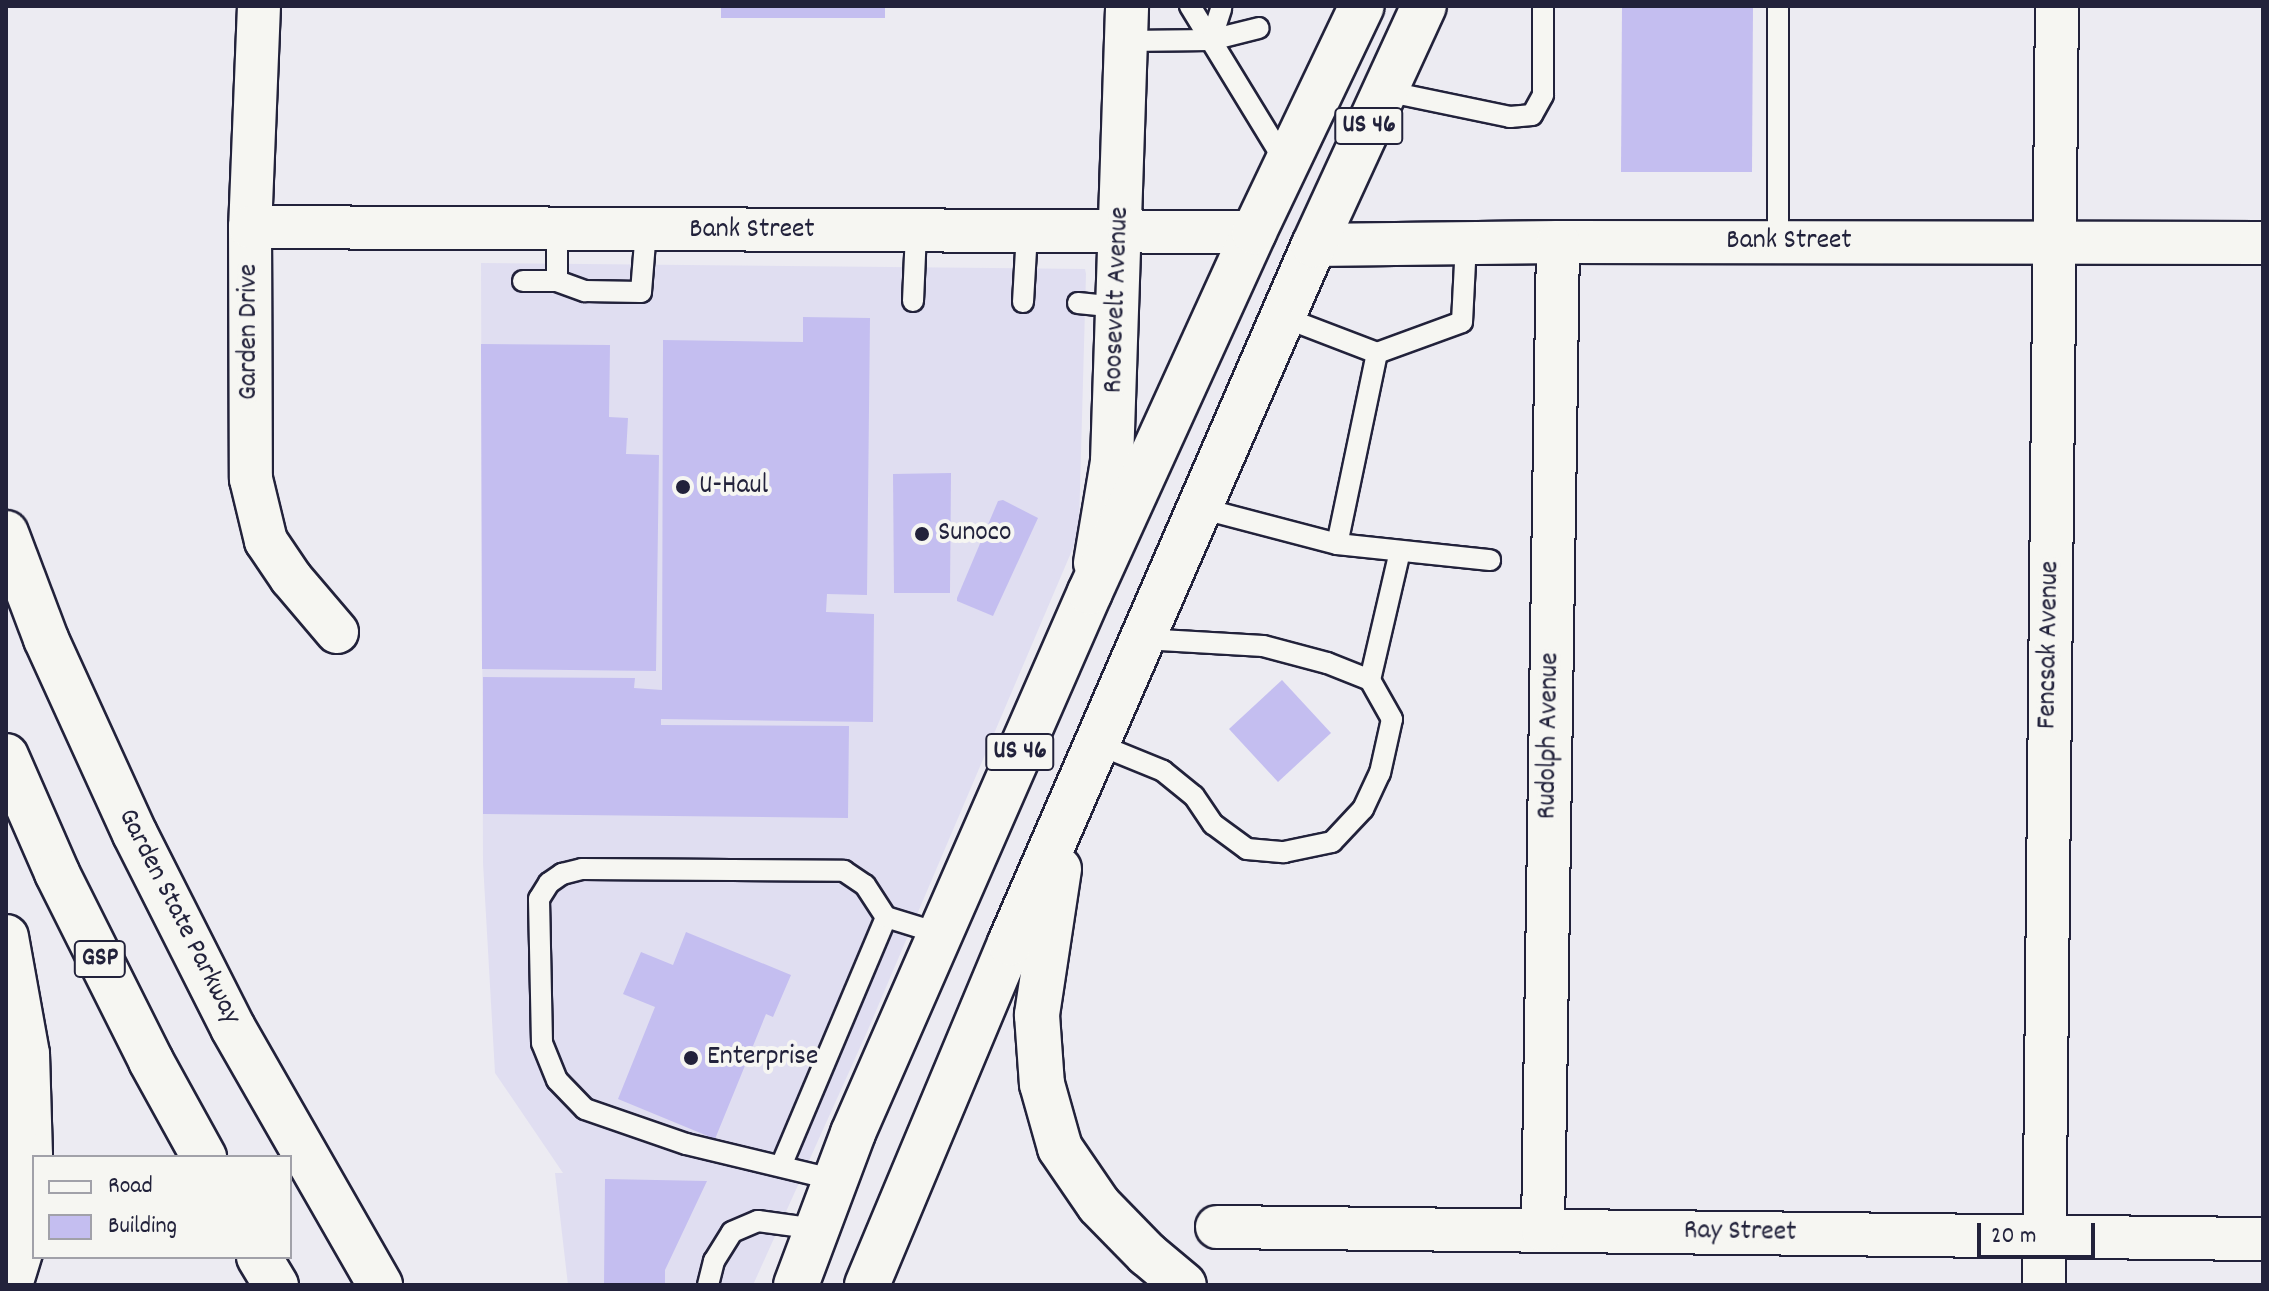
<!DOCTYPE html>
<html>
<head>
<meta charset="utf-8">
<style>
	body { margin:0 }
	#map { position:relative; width:2269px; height:1291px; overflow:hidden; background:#ecebf2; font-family:Dekko,sans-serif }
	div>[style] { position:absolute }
	.built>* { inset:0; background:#e0def1 }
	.building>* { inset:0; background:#c4bef0 }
	.roads { filter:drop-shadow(2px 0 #22223b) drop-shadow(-2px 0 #22223b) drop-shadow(0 2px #22223b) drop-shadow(0 -2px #22223b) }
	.lane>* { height:20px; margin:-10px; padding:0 10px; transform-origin:10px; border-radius:10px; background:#f6f6f2 }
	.street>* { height:42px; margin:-21px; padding:0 21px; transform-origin:21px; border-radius:21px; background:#f6f6f2 }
	.highway>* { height:44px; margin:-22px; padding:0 22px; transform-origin:22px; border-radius:22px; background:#f6f6f2 }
	.dots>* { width:22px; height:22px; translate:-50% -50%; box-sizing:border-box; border:4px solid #f6f6f2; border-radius:50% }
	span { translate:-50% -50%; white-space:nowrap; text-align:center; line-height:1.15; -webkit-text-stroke:8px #f6f6f2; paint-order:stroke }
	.shield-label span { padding:2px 6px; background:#f6f6f2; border:2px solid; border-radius:6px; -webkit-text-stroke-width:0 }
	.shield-label { font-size:26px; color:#22223b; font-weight:700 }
	.street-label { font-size:28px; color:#22223b }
	.poi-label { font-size:28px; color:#22223b }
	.left { translate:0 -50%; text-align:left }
	.frame { position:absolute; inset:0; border:8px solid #22223b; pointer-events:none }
	.legend { position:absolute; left:32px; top:1155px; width:260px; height:104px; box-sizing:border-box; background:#f6f6f2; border:2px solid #a1a1a9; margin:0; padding:10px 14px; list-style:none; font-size:24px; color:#22223b }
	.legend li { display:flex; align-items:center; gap:16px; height:40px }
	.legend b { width:40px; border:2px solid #a1a1a9 }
	.scale { position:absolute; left:1977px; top:1223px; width:118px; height:36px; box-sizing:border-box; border:4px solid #22223b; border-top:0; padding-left:10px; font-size:24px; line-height:28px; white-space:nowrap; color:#22223b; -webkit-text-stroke:6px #f6f6f2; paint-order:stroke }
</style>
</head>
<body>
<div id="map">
	<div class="built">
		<div style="clip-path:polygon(481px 263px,1085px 269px,1086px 274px,1079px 525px,1073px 548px,867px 1032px,753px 1285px,568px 1285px,555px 1173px,563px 1173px,495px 1073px,483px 863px)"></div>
	</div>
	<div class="building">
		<div style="clip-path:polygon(721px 6px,885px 6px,885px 18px,721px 18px)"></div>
		<div style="clip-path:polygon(1622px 6px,1753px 6px,1752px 172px,1621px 172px)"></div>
		<div style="clip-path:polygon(803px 317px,870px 318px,867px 595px,827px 594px,826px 612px,874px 614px,873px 722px,661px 719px,661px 725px,849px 726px,848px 818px,483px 814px,483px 677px,635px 678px,634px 688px,662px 690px,663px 340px,803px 342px)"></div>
		<div style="clip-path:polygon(481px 344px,610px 345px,609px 417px,628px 418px,626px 454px,659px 455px,656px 671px,482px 669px)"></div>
		<div style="clip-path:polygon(951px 473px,950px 593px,894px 593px,893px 474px)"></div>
		<div style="clip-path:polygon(1003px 500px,1038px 518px,993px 616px,957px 601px,957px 598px,998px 501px)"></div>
		<div style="clip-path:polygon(1282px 680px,1331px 733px,1278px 782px,1229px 729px)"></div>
		<div style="clip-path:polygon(686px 932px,791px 975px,773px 1017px,766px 1014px,715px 1139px,618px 1099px,655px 1007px,623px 994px,641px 952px,673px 965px)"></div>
		<div style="clip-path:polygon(605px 1179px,707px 1181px,665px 1270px,665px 1285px,604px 1285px)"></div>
	</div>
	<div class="roads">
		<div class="lane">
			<div style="left:1190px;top:6px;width:184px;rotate:58.6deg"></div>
			<div style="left:1778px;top:6px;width:236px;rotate:90deg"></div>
			<div style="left:1211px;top:40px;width:33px;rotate:-72deg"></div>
			<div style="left:1126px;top:41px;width:85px;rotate:-0.7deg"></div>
			<div style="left:1211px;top:40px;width:49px;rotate:-14deg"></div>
			<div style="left:1385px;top:91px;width:128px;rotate:11.7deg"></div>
			<div style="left:1510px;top:117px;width:22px;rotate:-5deg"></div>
			<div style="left:1532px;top:115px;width:23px;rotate:-61deg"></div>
			<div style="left:1543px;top:95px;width:89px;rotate:-90deg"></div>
			<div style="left:557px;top:230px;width:51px;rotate:90deg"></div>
			<div style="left:1466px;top:243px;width:79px;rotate:92.9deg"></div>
			<div style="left:1462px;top:322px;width:90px;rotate:160deg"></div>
			<div style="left:1377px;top:353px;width:195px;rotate:101.8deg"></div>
			<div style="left:1337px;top:544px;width:154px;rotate:6deg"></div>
			<div style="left:523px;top:281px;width:34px"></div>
			<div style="left:557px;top:281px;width:30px;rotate:20deg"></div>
			<div style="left:585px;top:291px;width:56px;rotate:1deg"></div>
			<div style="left:641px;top:292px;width:62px;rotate:-85.4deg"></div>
			<div style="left:913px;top:301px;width:69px;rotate:-87.5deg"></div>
			<div style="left:1023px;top:302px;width:69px;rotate:-86.7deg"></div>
			<div style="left:1078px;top:303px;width:40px;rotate:5.7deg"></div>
			<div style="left:1283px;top:317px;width:101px;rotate:21deg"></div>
			<div style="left:1200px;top:508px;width:142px;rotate:14.7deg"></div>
			<div style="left:1370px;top:680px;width:132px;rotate:-76.9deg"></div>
			<div style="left:1097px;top:744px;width:71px;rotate:22.2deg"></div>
			<div style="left:1163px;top:771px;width:40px;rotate:39deg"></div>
			<div style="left:1194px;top:796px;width:34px;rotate:56deg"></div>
			<div style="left:1213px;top:824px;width:42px;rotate:36.3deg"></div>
			<div style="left:1247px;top:849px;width:37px;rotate:5deg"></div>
			<div style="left:1284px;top:852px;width:49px;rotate:-11.8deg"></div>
			<div style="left:1332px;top:842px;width:45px;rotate:-46.8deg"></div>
			<div style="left:1363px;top:809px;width:40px;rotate:-65deg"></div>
			<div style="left:1380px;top:773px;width:55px;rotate:-77.5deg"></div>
			<div style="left:1392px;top:719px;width:45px;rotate:-119.4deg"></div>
			<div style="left:1370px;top:680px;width:46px;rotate:-158.4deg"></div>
			<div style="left:1327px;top:663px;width:66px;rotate:-165.1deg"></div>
			<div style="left:1263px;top:646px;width:120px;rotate:-176.7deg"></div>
			<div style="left:781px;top:1166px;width:270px;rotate:-67.1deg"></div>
			<div style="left:836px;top:1180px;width:154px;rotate:-166.5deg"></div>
			<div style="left:686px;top:1144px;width:107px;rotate:-160.9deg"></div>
			<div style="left:585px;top:1109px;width:40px;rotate:-134deg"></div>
			<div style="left:557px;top:1080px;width:40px;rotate:-112deg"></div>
			<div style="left:542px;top:1043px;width:144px;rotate:-91.2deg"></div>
			<div style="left:539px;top:899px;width:19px;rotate:-58deg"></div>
			<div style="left:549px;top:883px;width:16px;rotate:-35deg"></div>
			<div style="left:562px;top:874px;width:21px;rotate:-14deg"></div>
			<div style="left:582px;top:869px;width:262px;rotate:0.4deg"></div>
			<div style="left:844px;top:871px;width:25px;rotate:34deg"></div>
			<div style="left:865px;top:885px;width:38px;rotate:57deg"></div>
			<div style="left:886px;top:917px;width:58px;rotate:17.2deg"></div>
			<div style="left:708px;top:1285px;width:25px;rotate:-76deg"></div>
			<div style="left:714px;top:1261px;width:34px;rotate:-58deg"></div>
			<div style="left:732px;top:1232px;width:28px;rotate:-23deg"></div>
			<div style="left:758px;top:1221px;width:60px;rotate:7.7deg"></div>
		</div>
		<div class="street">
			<div style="left:259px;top:6px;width:221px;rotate:92.3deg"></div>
			<div style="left:250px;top:227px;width:252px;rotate:89.8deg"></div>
			<div style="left:251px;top:479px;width:64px;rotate:76.4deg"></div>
			<div style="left:266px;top:541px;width:45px;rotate:56deg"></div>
			<div style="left:291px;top:578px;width:71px;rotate:49.6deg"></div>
			<div style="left:250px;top:227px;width:1004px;rotate:0.29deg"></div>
			<div style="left:1314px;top:245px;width:244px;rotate:-0.7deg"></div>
			<div style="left:1558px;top:242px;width:705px;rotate:0.08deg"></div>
			<div style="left:1095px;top:563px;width:103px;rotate:-80.5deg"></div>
			<div style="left:1112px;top:461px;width:455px;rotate:-88.1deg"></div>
			<div style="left:1217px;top:1227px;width:1046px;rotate:0.66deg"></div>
			<div style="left:1543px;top:1230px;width:988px;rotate:-89.13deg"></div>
			<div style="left:2044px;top:1285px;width:1279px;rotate:-89.42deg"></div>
		</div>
		<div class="highway">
			<div style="left:6px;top:533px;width:113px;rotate:69.3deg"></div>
			<div style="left:46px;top:639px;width:214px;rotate:65.5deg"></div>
			<div style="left:135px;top:834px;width:217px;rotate:63.2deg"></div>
			<div style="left:233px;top:1028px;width:296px;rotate:60.2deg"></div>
			<div style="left:6px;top:756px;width:128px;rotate:66.4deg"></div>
			<div style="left:57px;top:873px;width:210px;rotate:63.4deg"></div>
			<div style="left:151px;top:1061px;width:110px;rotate:61.1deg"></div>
			<div style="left:1059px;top:869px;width:148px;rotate:98.6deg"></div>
			<div style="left:1037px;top:1015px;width:69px;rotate:85.9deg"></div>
			<div style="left:1042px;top:1084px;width:66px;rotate:74.3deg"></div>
			<div style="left:1060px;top:1148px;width:69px;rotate:55.6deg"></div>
			<div style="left:1099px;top:1205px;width:69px;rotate:45.6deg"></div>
			<div style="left:1147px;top:1254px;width:48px;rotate:40deg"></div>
			<div style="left:6px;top:937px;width:119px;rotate:79.8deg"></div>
			<div style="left:27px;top:1054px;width:102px;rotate:88.3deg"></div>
			<div style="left:30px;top:1156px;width:93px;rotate:95.5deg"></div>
			<div style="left:21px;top:1249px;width:38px;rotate:107deg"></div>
			<div style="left:259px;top:1257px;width:33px;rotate:59deg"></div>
			<div style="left:796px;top:1285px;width:162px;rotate:-69.4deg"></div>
			<div style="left:853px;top:1133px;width:591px;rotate:-66.34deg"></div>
			<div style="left:1090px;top:592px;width:396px;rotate:-65.5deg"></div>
			<div style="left:1254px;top:232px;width:250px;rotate:-64.5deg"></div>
			<div style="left:867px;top:1285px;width:371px;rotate:-67.3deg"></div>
			<div style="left:1010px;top:943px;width:761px;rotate:-66.47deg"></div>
			<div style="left:1314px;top:245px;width:263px;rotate:-65.3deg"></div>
		</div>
	</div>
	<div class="dots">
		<div style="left:683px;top:487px;background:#22223b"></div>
		<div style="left:922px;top:534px;background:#22223b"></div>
		<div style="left:691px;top:1058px;background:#22223b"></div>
	</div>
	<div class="shield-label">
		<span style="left:1369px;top:126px">US 46</span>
		<span style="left:1020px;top:752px">US 46</span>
		<span style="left:100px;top:959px">GSP</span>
	</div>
	<div class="street-label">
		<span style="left:752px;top:231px">Bank Street</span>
		<span style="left:1789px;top:242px">Bank Street</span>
		<span style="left:1118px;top:300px;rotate:-88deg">Roosevelt Avenue</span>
		<span style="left:250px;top:332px;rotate:-90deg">Garden Drive</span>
		<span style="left:2050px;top:645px;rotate:-89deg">Fencsak Avenue</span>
		<span style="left:1550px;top:736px;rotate:-89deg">Rudolph Avenue</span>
		<span style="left:178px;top:917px;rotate:63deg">Garden State Parkway</span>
		<span style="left:1740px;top:1233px;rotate:1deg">Ray Street</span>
	</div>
	<div class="poi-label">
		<span class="left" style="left:699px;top:487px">U-Haul</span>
		<span class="left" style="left:938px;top:534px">Sunoco</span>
		<span class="left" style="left:707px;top:1058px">Enterprise</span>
	</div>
	<div class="frame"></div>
	<ul class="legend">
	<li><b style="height:10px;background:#f6f6f2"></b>Road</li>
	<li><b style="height:22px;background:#c4bef0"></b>Building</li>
	</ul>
	<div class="scale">20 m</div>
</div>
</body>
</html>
